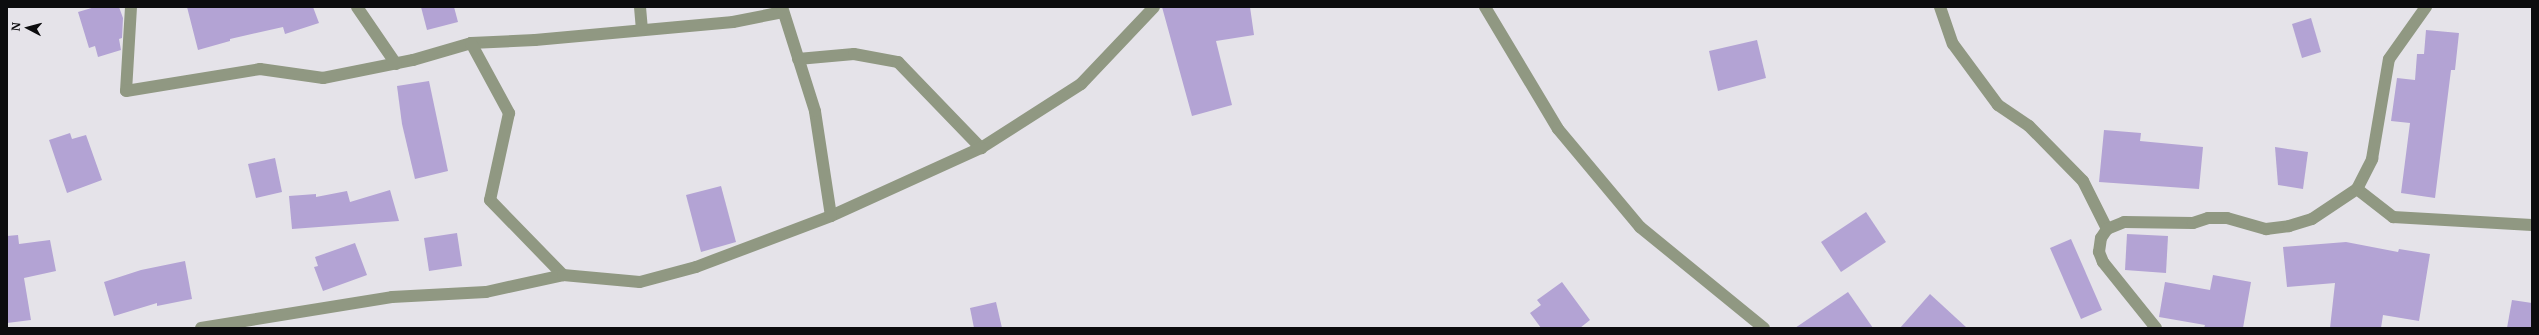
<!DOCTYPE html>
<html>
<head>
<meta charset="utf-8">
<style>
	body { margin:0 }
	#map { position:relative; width:2539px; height:335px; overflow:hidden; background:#e5e3e9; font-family:Merriweather,serif }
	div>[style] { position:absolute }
	.building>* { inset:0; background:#b3a3d4 }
	.minor>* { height:12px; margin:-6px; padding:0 6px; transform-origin:6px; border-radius:6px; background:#909882 }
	span { translate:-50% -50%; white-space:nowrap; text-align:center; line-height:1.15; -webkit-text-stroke:3px #e5e3e9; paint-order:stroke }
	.frame { position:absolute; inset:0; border:8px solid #0c0c0e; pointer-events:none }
	.north { position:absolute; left:8px; top:8px; width:40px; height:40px; -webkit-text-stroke:3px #e5e3e9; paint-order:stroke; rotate:276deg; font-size:11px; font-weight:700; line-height:16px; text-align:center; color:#0c0c0e }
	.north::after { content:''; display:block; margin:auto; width:14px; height:18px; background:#0c0c0e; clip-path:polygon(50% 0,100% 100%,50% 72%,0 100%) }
</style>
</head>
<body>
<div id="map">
	<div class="building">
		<div style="clip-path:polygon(95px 7px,119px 7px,123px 18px,122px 38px,119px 39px,121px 50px,98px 57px,95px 46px,89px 48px,78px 12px)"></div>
		<div style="clip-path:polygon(187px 7px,313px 7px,319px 23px,285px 34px,283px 27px,230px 39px,230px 41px,198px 50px)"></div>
		<div style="clip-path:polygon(421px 7px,454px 7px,458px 22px,427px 30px)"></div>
		<div style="clip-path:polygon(1162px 7px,1250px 7px,1254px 35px,1216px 41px,1232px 105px,1192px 116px)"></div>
		<div style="clip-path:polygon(2311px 18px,2321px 52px,2302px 58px,2292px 24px)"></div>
		<div style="clip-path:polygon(2426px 30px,2459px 33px,2455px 70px,2451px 70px,2435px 198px,2401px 193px,2410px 123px,2391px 121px,2397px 78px,2415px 80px,2417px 54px,2424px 54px)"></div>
		<div style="clip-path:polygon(1757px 40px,1766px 78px,1718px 91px,1709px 51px)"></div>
		<div style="clip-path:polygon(429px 81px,448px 171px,415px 179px,402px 124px,397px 86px)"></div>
		<div style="clip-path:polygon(2104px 130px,2141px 133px,2140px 141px,2203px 147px,2199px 189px,2099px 182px)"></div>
		<div style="clip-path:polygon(70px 133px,72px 139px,86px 135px,102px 180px,67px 193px,49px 140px)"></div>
		<div style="clip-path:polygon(2275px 147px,2308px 152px,2303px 189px,2278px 185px)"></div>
		<div style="clip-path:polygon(275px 158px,282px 192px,256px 198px,248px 164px)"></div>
		<div style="clip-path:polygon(721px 186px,736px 242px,701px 252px,686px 195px)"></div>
		<div style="clip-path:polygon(390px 190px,399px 221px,292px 229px,289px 196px,316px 194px,316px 197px,347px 191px,350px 202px)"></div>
		<div style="clip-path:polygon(1866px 212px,1886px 242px,1841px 272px,1821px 242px)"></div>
		<div style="clip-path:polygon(457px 233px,462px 266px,429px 271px,424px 238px)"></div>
		<div style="clip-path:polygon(2127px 234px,2168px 236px,2166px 273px,2125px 270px)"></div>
		<div style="clip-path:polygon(18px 235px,19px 244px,50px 240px,56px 271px,24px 278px,31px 320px,7px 323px,7px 236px)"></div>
		<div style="clip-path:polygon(2071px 239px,2102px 310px,2081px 319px,2050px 248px)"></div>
		<div style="clip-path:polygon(2346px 242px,2398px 252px,2399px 249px,2430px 254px,2419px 321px,2383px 315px,2381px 328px,2330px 328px,2335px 283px,2287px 287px,2283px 247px)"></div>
		<div style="clip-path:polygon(355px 243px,367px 275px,323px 291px,314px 267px,318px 266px,315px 257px)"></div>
		<div style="clip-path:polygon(185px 261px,192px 299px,157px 306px,157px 303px,114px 316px,104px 282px,141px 270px)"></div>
		<div style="clip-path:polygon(2213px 275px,2251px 282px,2243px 328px,2204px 328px,2205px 325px,2159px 317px,2165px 282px,2210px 290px)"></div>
		<div style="clip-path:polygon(1562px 282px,1590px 320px,1580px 328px,1541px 328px,1530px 313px,1541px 305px,1537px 300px)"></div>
		<div style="clip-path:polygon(1848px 292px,1873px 328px,1795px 328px)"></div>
		<div style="clip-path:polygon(1930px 294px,1967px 328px,1900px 328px)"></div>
		<div style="clip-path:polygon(2512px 300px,2532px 303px,2532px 328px,2507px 328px)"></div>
		<div style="clip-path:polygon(996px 302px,1002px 328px,974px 328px,970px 308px)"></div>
	</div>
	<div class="minor">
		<div style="left:131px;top:7px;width:84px;rotate:93.4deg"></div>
		<div style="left:126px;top:91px;width:136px;rotate:-9.3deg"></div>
		<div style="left:260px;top:69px;width:64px;rotate:8.1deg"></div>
		<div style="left:323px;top:78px;width:92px;rotate:-11.3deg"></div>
		<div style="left:413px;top:60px;width:60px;rotate:-16.3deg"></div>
		<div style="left:471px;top:43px;width:64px;rotate:-2.7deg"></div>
		<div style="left:535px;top:40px;width:199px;rotate:-5.2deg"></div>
		<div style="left:733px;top:22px;width:51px;rotate:-11.3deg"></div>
		<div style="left:357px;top:7px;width:69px;rotate:55.6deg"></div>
		<div style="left:640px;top:7px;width:22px;rotate:85deg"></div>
		<div style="left:1485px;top:7px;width:142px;rotate:59.1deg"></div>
		<div style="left:1558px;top:129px;width:128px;rotate:50.1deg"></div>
		<div style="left:1640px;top:227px;width:160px;rotate:39.2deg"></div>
		<div style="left:1940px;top:7px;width:39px;rotate:71deg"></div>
		<div style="left:1953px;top:44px;width:76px;rotate:53.6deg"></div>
		<div style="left:1998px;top:105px;width:37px;rotate:34deg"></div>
		<div style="left:2029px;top:126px;width:77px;rotate:45.5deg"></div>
		<div style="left:2083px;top:181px;width:54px;rotate:63.4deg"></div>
		<div style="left:471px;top:43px;width:80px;rotate:61.5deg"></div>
		<div style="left:509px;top:113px;width:89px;rotate:102.3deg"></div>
		<div style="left:490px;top:200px;width:105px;rotate:45.8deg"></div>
		<div style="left:798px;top:59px;width:56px;rotate:-5.1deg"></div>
		<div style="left:854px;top:54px;width:45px;rotate:10.3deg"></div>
		<div style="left:898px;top:62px;width:120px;rotate:46deg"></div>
		<div style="left:981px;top:148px;width:119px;rotate:-32.6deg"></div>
		<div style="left:1081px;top:84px;width:106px;rotate:-46.5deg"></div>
		<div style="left:2357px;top:189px;width:46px;rotate:37.9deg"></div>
		<div style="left:2393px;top:217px;width:139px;rotate:3.3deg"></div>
		<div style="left:831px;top:216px;width:165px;rotate:-24.4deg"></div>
		<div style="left:201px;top:328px;width:193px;rotate:-9.2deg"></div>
		<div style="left:392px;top:297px;width:94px;rotate:-3deg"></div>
		<div style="left:486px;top:292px;width:79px;rotate:-12.4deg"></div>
		<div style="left:563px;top:275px;width:77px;rotate:5.2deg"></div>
		<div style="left:640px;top:282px;width:58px;rotate:-15deg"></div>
		<div style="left:696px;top:267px;width:144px;rotate:-20.7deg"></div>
		<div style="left:831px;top:216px;width:106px;rotate:-98.7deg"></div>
		<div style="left:815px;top:111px;width:109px;rotate:-107.6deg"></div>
		<div style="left:2156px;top:328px;width:85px;rotate:-128.8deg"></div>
		<div style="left:2103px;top:262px;width:11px;rotate:-112deg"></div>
		<div style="left:2099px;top:252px;width:14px;rotate:-82deg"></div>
		<div style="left:2101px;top:238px;width:11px;rotate:-56deg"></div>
		<div style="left:2107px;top:229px;width:18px;rotate:-22deg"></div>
		<div style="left:2124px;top:222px;width:69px;rotate:0.8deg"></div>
		<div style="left:2193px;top:223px;width:16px;rotate:-18deg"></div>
		<div style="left:2208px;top:218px;width:19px"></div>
		<div style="left:2227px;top:218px;width:41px;rotate:15.8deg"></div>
		<div style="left:2266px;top:229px;width:23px;rotate:-7deg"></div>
		<div style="left:2289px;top:226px;width:24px;rotate:-17deg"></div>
		<div style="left:2312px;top:219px;width:54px;rotate:-33.7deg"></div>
		<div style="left:2357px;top:189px;width:34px;rotate:-63deg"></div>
		<div style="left:2372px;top:159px;width:101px;rotate:-80.4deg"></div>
		<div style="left:2389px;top:59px;width:64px;rotate:-54.6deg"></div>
	</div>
	<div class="frame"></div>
	<div class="north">N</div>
</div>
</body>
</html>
